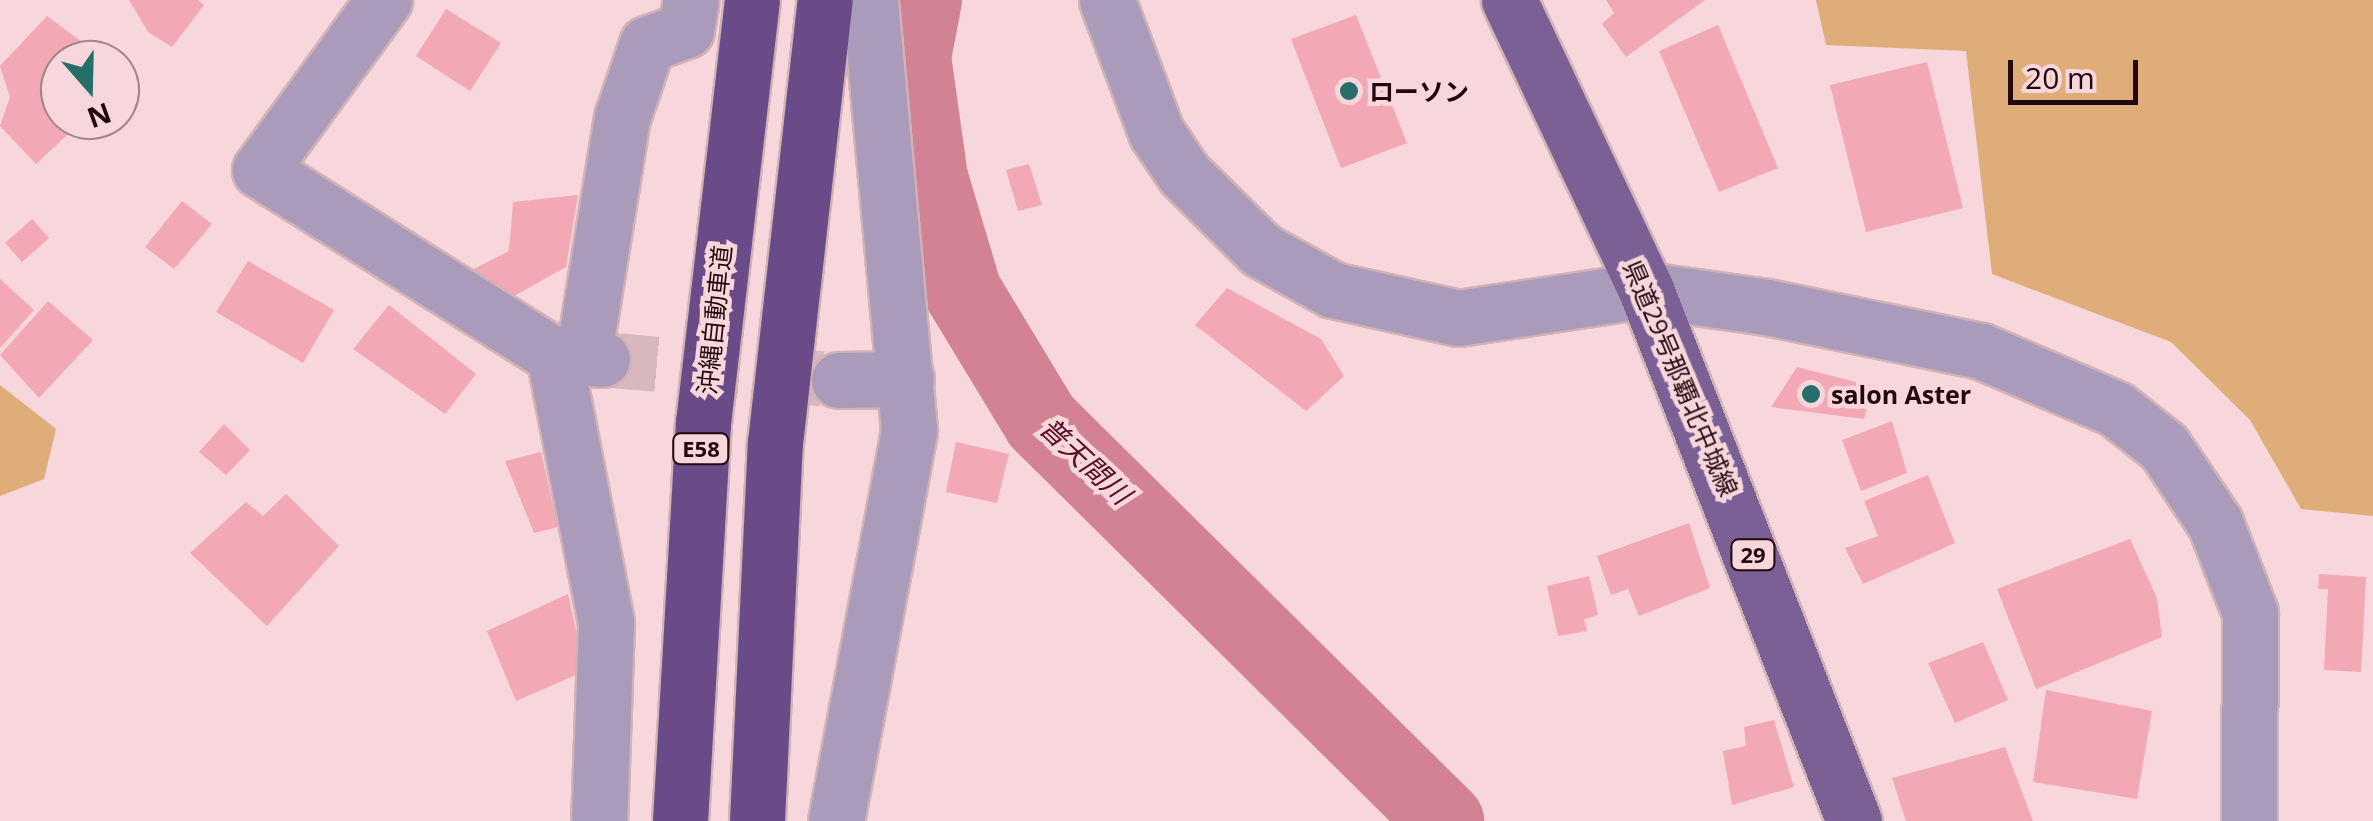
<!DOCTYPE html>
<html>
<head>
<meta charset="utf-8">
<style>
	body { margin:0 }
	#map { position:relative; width:2373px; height:821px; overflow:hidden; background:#f7d7dc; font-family:"Open Sans","Noto Sans JP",sans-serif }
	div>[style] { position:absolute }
	.green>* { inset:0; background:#dead7a }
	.river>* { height:78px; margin:-39px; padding:0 39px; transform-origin:39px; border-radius:39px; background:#d38293 }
	.building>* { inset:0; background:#f3a8b6 }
	.minor-tunnel>* { height:55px; margin-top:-27.5px; transform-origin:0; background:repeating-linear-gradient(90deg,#d7b8bd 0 55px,transparent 0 83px) }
	.roads { filter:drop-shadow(2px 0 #d1b2b7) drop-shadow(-2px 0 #d1b2b7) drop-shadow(0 2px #d1b2b7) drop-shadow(0 -2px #d1b2b7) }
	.minor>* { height:55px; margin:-27.5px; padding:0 27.5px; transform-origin:27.5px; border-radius:27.5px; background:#a99bb9 }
	.major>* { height:55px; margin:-27.5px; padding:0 27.5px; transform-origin:27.5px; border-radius:27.5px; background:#7b6095 }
	.highway>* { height:55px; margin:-27.5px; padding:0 27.5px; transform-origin:27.5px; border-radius:27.5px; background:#6a4a87 }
	.dots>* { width:28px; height:28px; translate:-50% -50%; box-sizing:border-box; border:5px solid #f7d7dc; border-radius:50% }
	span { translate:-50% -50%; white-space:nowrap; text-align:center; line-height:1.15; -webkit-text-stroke:9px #f7d7dc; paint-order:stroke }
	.shield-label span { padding:2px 8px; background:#f7d7dc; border:2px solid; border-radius:8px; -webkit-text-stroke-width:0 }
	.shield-label { font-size:22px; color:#22080f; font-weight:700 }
	.poi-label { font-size:25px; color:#22080f; font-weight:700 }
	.left { translate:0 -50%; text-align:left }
	.street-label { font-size:25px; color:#22080f }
	.water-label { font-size:28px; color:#570e26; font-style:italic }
	.north { position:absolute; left:40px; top:40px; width:100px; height:100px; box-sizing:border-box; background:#f7d7dc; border:2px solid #a2848a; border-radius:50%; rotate:160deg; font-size:28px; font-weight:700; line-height:40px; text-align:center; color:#22080f }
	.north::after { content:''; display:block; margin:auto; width:35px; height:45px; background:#266f68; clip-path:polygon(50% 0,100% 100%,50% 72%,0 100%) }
	.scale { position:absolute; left:2008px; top:60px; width:130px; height:45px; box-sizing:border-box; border:5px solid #22080f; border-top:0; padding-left:12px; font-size:30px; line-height:35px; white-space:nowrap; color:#22080f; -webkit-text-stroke:8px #f7d7dc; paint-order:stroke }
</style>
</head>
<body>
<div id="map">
	<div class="green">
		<div style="clip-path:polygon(1816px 0,2373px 0,2373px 516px,2301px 509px,2250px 420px,2171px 342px,1992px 274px,1966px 51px,1826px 45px)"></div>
		<div style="clip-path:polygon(0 385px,56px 429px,44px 479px,0 496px)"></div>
	</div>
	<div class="river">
		<div style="left:923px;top:0;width:58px;rotate:100.9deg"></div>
		<div style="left:912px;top:57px;width:122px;rotate:82deg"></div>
		<div style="left:929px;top:178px;width:119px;rotate:73.4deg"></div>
		<div style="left:963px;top:292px;width:151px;rotate:58.8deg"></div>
		<div style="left:1041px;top:421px;width:569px;rotate:44.71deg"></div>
	</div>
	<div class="building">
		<div style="clip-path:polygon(129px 0,198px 0,204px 5px,172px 47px,148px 32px)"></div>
		<div style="clip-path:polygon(1606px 0,1705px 0,1626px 57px,1602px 24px,1614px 13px)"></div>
		<div style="clip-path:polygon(446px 9px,501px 43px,470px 91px,416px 56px)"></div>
		<div style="clip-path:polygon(1356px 15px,1407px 143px,1341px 168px,1291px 39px)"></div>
		<div style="clip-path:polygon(47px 16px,106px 60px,60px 60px,60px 120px,83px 120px,36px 164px,0 126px,10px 97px,0 66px)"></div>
		<div style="clip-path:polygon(1718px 25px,1778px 168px,1719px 192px,1659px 51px)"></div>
		<div style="clip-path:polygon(1927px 62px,1963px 208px,1866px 232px,1830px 85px)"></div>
		<div style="clip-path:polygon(1029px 164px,1042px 205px,1018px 211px,1006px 170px)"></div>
		<div style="clip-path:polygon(578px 195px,566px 267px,514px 296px,468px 272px,509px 251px,513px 202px)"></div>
		<div style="clip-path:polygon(182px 201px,212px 224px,174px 269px,145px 247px)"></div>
		<div style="clip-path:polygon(32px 219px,49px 238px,22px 262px,5px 243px)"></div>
		<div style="clip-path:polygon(248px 261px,334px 310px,303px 363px,216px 312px)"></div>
		<div style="clip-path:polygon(0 279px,34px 310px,0 348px)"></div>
		<div style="clip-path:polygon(1227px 288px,1321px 339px,1344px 376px,1306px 411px,1195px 325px)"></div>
		<div style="clip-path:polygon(48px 301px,93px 340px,39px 398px,0 355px)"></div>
		<div style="clip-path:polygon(389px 305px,476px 374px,445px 414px,353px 349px)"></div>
		<div style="clip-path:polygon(1797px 367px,1872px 386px,1864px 419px,1771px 407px)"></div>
		<div style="clip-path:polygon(1892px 421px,1907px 473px,1861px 491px,1842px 440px)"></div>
		<div style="clip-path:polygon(224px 424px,250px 450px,226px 475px,199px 452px)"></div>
		<div style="clip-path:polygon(956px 442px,1009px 454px,997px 503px,946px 492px)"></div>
		<div style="clip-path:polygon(541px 452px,558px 527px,534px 533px,505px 461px)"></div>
		<div style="clip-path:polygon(1928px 475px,1955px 543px,1863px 584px,1845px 548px,1878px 536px,1864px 501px)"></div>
		<div style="clip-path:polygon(286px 494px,339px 546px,267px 626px,190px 553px,246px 502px,263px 516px)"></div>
		<div style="clip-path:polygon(1689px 523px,1710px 588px,1639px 616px,1628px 589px,1611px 595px,1597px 556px)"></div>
		<div style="clip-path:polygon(2130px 539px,2157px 598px,2162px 637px,2036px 689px,1997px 589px)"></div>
		<div style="clip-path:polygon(2319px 574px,2366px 577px,2361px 672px,2324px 670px,2328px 589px,2318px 589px)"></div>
		<div style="clip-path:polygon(1589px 576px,1598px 615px,1584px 619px,1587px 631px,1558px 636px,1547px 586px)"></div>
		<div style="clip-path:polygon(568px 594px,585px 671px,516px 701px,487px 631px)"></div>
		<div style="clip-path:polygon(1983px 642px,2008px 700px,1955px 723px,1928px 663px)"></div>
		<div style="clip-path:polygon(2046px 690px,2152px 711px,2137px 799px,2033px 782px)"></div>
		<div style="clip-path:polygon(1774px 720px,1794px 787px,1732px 805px,1723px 751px,1746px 746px,1744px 727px)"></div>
		<div style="clip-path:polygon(2005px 747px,2033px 821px,1906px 821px,1892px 778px)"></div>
	</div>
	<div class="minor-tunnel">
		<div style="left:602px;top:359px;width:230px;rotate:5deg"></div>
	</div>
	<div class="roads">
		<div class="minor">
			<div style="left:384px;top:0;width:210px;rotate:126.1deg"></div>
			<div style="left:260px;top:170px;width:347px;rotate:32.2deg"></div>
			<div style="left:554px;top:355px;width:48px;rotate:4.8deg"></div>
			<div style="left:1107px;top:0;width:141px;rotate:69.6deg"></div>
			<div style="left:1156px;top:132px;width:50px;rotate:56.3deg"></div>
			<div style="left:1184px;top:174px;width:108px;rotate:44.6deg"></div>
			<div style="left:1261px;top:250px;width:82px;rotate:29.1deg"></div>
			<div style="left:1333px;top:290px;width:128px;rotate:12.6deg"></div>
			<div style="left:1458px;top:318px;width:190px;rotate:-8.5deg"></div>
			<div style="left:1646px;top:290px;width:122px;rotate:8deg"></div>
			<div style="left:1767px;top:307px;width:218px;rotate:11.6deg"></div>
			<div style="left:1981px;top:351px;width:147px;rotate:23.2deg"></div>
			<div style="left:2116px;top:409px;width:61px;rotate:38.4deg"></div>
			<div style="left:2164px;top:447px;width:92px;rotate:56.1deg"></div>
			<div style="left:2215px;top:523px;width:97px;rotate:68.7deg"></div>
			<div style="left:2250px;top:613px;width:208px;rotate:90.3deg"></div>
			<div style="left:554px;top:355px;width:273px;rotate:79deg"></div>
			<div style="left:606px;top:623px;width:198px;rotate:92deg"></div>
			<div style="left:583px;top:358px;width:243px;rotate:-80.8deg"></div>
			<div style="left:622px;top:118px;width:78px;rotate:-71.3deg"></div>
			<div style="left:647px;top:44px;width:41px;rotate:-19.7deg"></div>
			<div style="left:686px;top:30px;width:30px;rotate:-81deg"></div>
			<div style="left:839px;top:380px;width:67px;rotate:-0.9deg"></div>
			<div style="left:836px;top:821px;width:398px;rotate:-79.4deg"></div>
			<div style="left:909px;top:430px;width:432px;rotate:-95.2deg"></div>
		</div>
		<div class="major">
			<div style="left:1509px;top:0;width:321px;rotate:64.7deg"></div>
			<div style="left:1646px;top:290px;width:570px;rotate:68.61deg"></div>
		</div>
		<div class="highway">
			<div style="left:680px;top:821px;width:399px;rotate:-86.7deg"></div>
			<div style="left:703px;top:423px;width:426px;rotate:-83.4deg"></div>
			<div style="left:757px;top:821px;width:378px;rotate:-87.3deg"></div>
			<div style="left:775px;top:443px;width:446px;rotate:-83.6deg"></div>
		</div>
	</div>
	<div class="dots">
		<div style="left:1349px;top:91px;background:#266f68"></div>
		<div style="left:1811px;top:394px;background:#266f68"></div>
	</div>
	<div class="shield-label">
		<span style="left:701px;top:449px">E58</span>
		<span style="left:1753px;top:555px">29</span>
	</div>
	<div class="poi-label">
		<span class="left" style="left:1369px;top:91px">ローソン</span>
		<span class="left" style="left:1831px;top:394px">salon Aster</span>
	</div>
	<div class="street-label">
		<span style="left:714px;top:320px;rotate:-84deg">沖縄自動車道</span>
		<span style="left:1681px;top:378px;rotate:67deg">県道29号那覇北中城線</span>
	</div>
	<div class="water-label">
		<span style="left:1086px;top:460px;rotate:43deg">普天間川</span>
	</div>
	<div class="north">N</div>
	<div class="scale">20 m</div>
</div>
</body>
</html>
